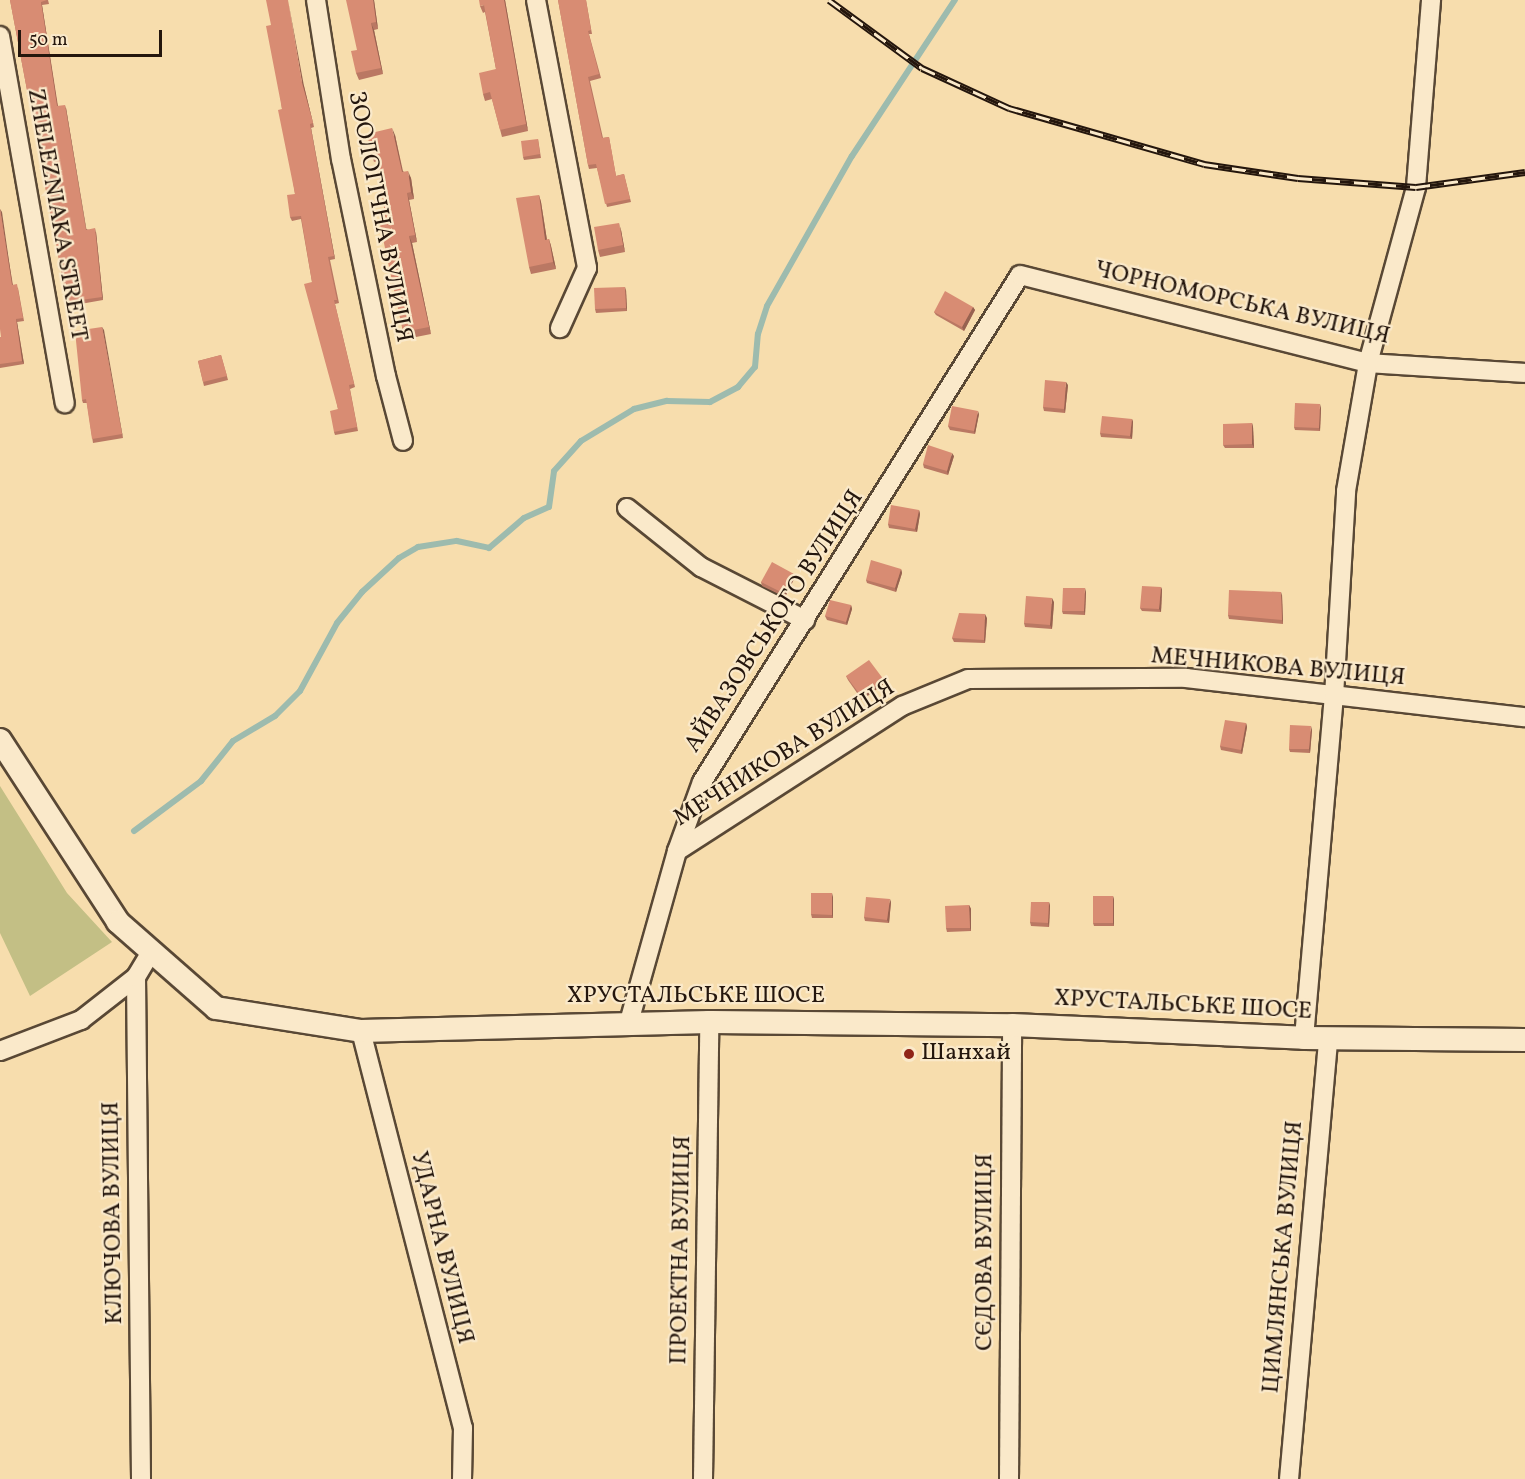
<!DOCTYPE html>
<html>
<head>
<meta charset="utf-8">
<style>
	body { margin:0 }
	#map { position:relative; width:1525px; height:1479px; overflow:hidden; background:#f7ddad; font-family:Vollkorn,serif }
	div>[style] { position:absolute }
	.green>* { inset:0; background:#c3bf85 }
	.stream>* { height:6px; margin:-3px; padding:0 3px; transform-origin:3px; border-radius:3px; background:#9dbbae }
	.roads { filter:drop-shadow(2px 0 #594835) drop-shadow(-2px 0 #594835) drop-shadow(0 2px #594835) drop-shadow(0 -2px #594835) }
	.minor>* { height:18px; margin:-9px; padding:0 9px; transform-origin:9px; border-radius:9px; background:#fae9ca }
	.tertiary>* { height:22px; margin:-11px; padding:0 11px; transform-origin:11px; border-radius:11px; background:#fae9ca }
	.rail>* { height:7px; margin-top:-3.5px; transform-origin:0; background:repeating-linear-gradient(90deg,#fae9ca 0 14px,#24160d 0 28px); box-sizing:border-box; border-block:2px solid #24160d }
	.wall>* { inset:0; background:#ba7863 }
	.shaded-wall>* { inset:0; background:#976250 }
	.building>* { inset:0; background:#d88c73 }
	.dots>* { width:16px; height:16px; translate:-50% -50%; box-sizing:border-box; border:3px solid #fae9ca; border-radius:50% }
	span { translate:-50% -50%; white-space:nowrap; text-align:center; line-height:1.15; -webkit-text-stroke:4.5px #fae9ca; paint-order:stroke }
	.street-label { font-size:24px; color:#24160d }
	.poi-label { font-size:24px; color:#24160d }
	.left { translate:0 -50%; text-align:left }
	.scale { position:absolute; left:18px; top:30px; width:144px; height:27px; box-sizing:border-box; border:3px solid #24160d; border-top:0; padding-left:8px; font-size:18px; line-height:21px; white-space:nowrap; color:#24160d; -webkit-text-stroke:4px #fae9ca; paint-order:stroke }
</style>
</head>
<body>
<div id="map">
	<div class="green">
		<div style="clip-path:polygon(0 786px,67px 893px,112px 942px,30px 996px,0 933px)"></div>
	</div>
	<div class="stream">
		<div style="left:134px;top:831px;width:84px;rotate:-36.7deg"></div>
		<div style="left:201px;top:781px;width:51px;rotate:-51.3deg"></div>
		<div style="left:233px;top:741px;width:49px;rotate:-30.8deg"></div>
		<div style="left:275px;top:716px;width:35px;rotate:-45deg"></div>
		<div style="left:300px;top:691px;width:77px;rotate:-61.4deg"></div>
		<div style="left:337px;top:623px;width:40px;rotate:-51deg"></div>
		<div style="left:362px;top:592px;width:50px;rotate:-42.6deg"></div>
		<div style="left:399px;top:558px;width:22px;rotate:-30deg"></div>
		<div style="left:418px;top:547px;width:39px;rotate:-9deg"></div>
		<div style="left:457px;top:541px;width:33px;rotate:12deg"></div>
		<div style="left:489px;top:548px;width:46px;rotate:-40.6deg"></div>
		<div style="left:524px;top:518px;width:27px;rotate:-24deg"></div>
		<div style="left:549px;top:507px;width:36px;rotate:-82deg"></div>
		<div style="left:554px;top:471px;width:40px;rotate:-48deg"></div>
		<div style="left:581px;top:441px;width:62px;rotate:-31.1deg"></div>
		<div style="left:634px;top:409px;width:34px;rotate:-14deg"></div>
		<div style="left:667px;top:401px;width:43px;rotate:1.3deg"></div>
		<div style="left:710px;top:402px;width:32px;rotate:-28deg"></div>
		<div style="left:738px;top:387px;width:26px;rotate:-50deg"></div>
		<div style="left:755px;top:367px;width:33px;rotate:-85deg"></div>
		<div style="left:758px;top:334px;width:29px;rotate:-72deg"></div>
		<div style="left:767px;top:306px;width:172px;rotate:-60.5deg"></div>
		<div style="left:852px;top:156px;width:187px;rotate:-56.6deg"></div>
	</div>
	<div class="roads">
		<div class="minor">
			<div style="left:316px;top:0;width:161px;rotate:81.1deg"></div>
			<div style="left:341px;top:159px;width:222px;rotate:78.3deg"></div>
			<div style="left:386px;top:376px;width:67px;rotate:75.3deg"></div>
			<div style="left:536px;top:0;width:273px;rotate:79.2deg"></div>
			<div style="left:587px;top:268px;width:66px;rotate:114.2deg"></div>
			<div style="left:0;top:36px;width:373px;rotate:80deg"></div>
			<div style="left:627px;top:508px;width:95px;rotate:38.6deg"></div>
			<div style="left:701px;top:567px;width:117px;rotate:27deg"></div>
			<div style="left:677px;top:851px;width:268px;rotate:-32.8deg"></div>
			<div style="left:902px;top:706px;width:71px;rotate:-22.2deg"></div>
			<div style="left:968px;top:679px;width:218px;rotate:-0.3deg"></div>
			<div style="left:1186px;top:678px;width:341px;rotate:6.6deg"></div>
			<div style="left:629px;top:1022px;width:178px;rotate:-74.3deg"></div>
			<div style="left:677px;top:851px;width:73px;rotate:-70.1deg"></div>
			<div style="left:702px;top:782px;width:598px;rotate:-57.9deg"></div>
			<div style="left:1020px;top:275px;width:359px;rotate:14.2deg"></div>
			<div style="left:1368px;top:363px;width:157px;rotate:3.6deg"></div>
			<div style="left:361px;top:1031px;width:410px;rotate:75.6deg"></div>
			<div style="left:463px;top:1428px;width:51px;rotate:91.1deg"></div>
			<div style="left:1304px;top:1038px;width:343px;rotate:-85deg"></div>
			<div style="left:1334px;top:696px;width:205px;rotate:-86.6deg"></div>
			<div style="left:1346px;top:491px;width:130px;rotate:-80.2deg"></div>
			<div style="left:1368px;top:363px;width:182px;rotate:-74.7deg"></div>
			<div style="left:1416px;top:187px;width:188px;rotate:-85.4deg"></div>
			<div style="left:0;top:1051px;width:87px;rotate:-20.9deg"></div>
			<div style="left:81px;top:1020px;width:70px;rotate:-38deg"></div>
			<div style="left:141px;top:1479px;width:502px;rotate:-90.57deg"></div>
			<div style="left:136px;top:977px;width:29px;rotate:-59deg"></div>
			<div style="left:703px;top:1479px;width:457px;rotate:-89.2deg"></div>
			<div style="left:1009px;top:1479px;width:454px;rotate:-89.6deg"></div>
			<div style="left:1289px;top:1479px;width:442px;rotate:-84.9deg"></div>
		</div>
		<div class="tertiary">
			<div style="left:0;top:740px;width:217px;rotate:57deg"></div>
			<div style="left:118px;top:922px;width:130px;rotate:41.3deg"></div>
			<div style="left:216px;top:1008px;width:147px;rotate:9deg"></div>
			<div style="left:361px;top:1031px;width:348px;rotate:-1.5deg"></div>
			<div style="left:709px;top:1022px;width:303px;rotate:0.6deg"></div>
			<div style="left:1012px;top:1025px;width:292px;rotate:2.5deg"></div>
			<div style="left:1304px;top:1038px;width:221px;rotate:0.5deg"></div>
		</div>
	</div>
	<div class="rail">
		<div style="left:829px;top:0;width:115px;rotate:36.2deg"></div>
		<div style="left:922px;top:68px;width:96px;rotate:24.7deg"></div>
		<div style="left:1009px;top:108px;width:203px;rotate:16deg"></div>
		<div style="left:1204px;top:164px;width:95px;rotate:8.5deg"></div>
		<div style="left:1298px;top:178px;width:118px;rotate:4.4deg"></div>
		<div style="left:1416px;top:187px;width:110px;rotate:-7.8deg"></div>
	</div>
	<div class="wall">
		<div style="clip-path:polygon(10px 0,48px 0,49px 4px,42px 5px,58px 106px,66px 108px,86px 229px,96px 232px,103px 300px,69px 306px,67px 302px)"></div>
		<div style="clip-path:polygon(374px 0,378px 29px,374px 30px,383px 74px,359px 80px,356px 73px,357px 50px)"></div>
		<div style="clip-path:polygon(505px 0,528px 131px,502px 137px,492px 99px,485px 101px,483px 94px,496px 69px,485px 12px,483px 13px,480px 6px)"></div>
		<div style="clip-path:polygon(558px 0,586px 0,592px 34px,589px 34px,601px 78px,590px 81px,603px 138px,609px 137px,616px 176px,624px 174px,631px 202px,607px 207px,597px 168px,589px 169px,588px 165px)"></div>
		<div style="clip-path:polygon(271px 25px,304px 86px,314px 127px,311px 128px,335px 259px,330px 260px,339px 303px,335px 304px,355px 387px,350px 389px,358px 431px,335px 435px,334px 432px,338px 409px,312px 282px,301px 219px,292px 221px,290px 217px,295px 194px,282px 109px)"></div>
		<div style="clip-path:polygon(395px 135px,403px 171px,411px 178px,414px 199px,409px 200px,417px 242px,412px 243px,431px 334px,406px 339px,403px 332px,377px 161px,374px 162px,372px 155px)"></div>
		<div style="clip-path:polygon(538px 139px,541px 158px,524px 160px,523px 157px)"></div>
		<div style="clip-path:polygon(539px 195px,541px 202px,547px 240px,549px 239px,551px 246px,556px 269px,531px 274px,529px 267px)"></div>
		<div style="clip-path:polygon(0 209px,13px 285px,18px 288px,24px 321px,17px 322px,24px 364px,0 368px,0 337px,1px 337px)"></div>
		<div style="clip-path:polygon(621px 230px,625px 252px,600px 257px,598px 250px)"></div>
		<div style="clip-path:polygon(626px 290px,627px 311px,596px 313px,595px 309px)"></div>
		<div style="clip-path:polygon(973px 307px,975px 310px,964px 331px,936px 315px,934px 312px)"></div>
		<div style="clip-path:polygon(102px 327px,123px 438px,93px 443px,87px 403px,83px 403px,82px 400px)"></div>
		<div style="clip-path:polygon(221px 355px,228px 380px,204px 386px,198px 361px)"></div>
		<div style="clip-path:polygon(1068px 385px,1065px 413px,1044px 411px,1043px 407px)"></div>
		<div style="clip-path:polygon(1321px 408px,1320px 431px,1295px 430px,1294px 427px)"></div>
		<div style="clip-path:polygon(979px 414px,975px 434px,950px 430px,948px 426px)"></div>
		<div style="clip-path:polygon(1132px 419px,1133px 422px,1132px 439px,1101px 437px,1100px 433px)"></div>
		<div style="clip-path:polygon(1252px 423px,1253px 427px,1254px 448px,1225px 448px,1223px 445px)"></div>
		<div style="clip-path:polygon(954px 456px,948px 475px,924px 468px,923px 464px)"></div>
		<div style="clip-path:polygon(919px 510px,920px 514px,917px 532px,889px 528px,888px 524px)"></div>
		<div style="clip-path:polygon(901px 569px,902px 573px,896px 592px,867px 583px,866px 580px)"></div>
		<div style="clip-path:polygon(795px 577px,785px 597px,762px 586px,761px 582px)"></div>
		<div style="clip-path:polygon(1161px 587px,1162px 590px,1161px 612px,1142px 611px,1140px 608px)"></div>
		<div style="clip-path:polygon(1086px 592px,1085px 615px,1063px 614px,1062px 611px)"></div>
		<div style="clip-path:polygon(1282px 595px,1283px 624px,1229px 619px,1228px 615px)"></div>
		<div style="clip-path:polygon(1054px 602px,1052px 629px,1025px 627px,1024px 623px)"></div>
		<div style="clip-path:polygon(851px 605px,852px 609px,847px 625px,827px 620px,825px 616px)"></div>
		<div style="clip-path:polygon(987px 618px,985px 643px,954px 642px,952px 638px)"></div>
		<div style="clip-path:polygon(846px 676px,885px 683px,862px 700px,848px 680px)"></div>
		<div style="clip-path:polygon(1246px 723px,1247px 727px,1242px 754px,1221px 750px,1220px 746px)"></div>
		<div style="clip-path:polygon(1312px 730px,1310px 753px,1290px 752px,1289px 749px)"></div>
		<div style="clip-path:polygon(1113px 896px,1114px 900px,1114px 926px,1094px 926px,1093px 923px)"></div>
		<div style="clip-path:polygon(833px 897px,833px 918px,812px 918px,811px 914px)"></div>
		<div style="clip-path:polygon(891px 902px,889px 923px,865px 921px,864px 917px)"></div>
		<div style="clip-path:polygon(1049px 902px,1050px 906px,1049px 927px,1031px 926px,1030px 922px)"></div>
		<div style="clip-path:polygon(969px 905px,971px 909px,971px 931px,947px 932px,946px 928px)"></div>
	</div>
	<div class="shaded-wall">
		<div style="clip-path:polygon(288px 0,304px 86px,314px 127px,302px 83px)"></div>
		<div style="clip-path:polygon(373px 0,374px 0,378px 29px,376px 22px)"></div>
		<div style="clip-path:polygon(504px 0,505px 0,528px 131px,526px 124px)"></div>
		<div style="clip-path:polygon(41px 2px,42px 5px,58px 109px,57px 106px)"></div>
		<div style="clip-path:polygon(371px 23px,374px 30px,383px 74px,381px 68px)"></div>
		<div style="clip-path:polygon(65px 105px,66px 108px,87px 233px,86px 230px)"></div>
		<div style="clip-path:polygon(310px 124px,311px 128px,335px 259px,334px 256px)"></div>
		<div style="clip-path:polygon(392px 128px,395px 135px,404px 179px,402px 172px)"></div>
		<div style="clip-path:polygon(408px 171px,411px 178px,414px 199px,411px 192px)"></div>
		<div style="clip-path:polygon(407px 193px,409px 200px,417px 242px,415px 235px)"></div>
		<div style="clip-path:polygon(539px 195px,541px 202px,548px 247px,545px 240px)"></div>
		<div style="clip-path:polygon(0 209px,2px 212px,13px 289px,12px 285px)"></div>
		<div style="clip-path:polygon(619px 223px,621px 230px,625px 252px,623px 245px)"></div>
		<div style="clip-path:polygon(95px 228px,96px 232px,103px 300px,102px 297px)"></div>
		<div style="clip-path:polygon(409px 236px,412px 243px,431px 334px,429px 327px)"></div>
		<div style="clip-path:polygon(549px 239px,551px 246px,556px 269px,553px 262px)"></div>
		<div style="clip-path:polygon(625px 287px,626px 290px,627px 311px,626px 308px)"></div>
		<div style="clip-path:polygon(973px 307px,975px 310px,964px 331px,962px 327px)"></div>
		<div style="clip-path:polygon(16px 319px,17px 322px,24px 364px,22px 361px)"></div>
		<div style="clip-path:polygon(102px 327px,104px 330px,123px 438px,122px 434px)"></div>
		<div style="clip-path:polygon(1066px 382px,1068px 385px,1065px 413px,1064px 409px)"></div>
		<div style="clip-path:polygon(1320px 404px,1321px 408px,1320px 431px,1319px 428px)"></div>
		<div style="clip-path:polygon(978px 411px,979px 414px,975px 434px,974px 431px)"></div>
		<div style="clip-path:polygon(1132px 419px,1133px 422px,1132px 439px,1130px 436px)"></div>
		<div style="clip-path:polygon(1252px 423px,1253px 427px,1254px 448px,1252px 444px)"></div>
		<div style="clip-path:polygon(952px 453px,954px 456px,948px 475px,947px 471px)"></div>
		<div style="clip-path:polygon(919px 510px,920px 514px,917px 532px,915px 529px)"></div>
		<div style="clip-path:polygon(901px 569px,902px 573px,896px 592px,895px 588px)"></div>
		<div style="clip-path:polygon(794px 574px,795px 577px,785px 597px,783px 593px)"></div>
		<div style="clip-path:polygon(1161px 587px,1162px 590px,1161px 612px,1159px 609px)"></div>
		<div style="clip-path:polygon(1085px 588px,1086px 592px,1085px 615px,1084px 611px)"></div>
		<div style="clip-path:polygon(1281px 592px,1282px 595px,1283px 624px,1282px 620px)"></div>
		<div style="clip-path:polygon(1052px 598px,1054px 602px,1052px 629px,1050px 625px)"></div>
		<div style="clip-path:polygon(851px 605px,852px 609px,847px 625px,846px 622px)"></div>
		<div style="clip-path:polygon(985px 614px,987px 618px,985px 643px,984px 640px)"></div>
		<div style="clip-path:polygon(884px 680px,885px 683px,862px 700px,861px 696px)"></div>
		<div style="clip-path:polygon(1246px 723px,1247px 727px,1242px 754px,1241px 750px)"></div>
		<div style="clip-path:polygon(1311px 726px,1312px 730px,1310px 753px,1309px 749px)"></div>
		<div style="clip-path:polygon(832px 893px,833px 897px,833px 918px,832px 915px)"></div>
		<div style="clip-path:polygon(1113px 896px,1114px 900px,1114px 926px,1113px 923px)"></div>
		<div style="clip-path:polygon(890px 899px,891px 902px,889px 923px,887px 920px)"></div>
		<div style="clip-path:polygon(1049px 902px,1050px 906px,1049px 927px,1048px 923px)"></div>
		<div style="clip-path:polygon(969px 905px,971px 909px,971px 931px,970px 928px)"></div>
	</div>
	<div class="building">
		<div style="clip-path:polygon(10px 0,47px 0,41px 2px,57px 106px,65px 105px,86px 230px,95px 228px,102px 297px,67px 302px)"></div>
		<div style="clip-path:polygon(266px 0,288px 0,302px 83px,313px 123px,310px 124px,334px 256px,328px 257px,337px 300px,334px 300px,354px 384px,349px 385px,357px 427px,334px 432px,330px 411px,338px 409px,304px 284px,312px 282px,301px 216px,290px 217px,287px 195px,295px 194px,278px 110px,282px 109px,266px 26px,271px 25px)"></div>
		<div style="clip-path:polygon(346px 0,373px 0,376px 22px,371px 23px,381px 68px,356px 73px,351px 51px,357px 50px)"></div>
		<div style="clip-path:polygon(479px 0,504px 0,526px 124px,500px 130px,490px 92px,483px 94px,479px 73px,496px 69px,484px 5px,480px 6px)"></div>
		<div style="clip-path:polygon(558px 0,586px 0,591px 30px,588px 31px,599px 74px,588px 77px,602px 138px,609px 137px,616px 176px,624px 174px,630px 199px,605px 204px,596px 164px,588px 165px)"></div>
		<div style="clip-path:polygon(392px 128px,402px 172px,408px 171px,411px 192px,407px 193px,415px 235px,409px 236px,429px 327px,403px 332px,379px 220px,386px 219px,376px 154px,372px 155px,367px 134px)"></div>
		<div style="clip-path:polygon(538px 139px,540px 154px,523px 157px,521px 141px)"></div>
		<div style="clip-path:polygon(539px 195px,545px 240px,549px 239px,553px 262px,529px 267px,516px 198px)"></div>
		<div style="clip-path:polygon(0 209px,12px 285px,17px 284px,23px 318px,16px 319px,22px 361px,0 364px,0 337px,1px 337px,0 329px)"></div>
		<div style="clip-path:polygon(619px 223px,623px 245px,598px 250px,594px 227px)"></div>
		<div style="clip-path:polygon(625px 287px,626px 308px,595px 309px,594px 288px)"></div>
		<div style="clip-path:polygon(945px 291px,973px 307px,962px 327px,934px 312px)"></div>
		<div style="clip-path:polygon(102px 327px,122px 434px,92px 439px,86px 399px,82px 400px,75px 331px)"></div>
		<div style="clip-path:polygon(221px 355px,227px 376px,203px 382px,198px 361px)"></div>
		<div style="clip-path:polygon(1045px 380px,1066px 382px,1064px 409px,1043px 407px)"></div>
		<div style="clip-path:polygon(1295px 403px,1320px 404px,1319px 428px,1294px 427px)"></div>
		<div style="clip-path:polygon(952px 406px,978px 411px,974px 431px,948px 426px)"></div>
		<div style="clip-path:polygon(1102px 416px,1132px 419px,1130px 436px,1100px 433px)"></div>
		<div style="clip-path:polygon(1252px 423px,1252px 444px,1223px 445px,1223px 424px)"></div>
		<div style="clip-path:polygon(928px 445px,952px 453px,947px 471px,923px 464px)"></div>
		<div style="clip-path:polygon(891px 505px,919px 510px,915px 529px,888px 524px)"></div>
		<div style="clip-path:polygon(871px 560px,901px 569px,895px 588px,866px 580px)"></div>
		<div style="clip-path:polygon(772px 562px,794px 574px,783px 593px,761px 582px)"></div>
		<div style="clip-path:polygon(1142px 586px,1161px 587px,1159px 609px,1140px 608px)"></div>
		<div style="clip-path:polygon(1063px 588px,1085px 588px,1084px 611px,1062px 611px)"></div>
		<div style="clip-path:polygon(1229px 590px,1281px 592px,1282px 620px,1228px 615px)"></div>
		<div style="clip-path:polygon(1026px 596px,1052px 598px,1050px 625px,1024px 623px)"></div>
		<div style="clip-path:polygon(830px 600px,851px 605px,846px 622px,825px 616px)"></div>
		<div style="clip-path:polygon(959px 613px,985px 614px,984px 640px,952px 638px)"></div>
		<div style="clip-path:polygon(869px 660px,884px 680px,861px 696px,846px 676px)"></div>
		<div style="clip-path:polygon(1225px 720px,1246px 723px,1241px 750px,1220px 746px)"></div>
		<div style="clip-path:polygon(1290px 725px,1311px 726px,1309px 749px,1289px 749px)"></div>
		<div style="clip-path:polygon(811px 893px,832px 893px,832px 915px,811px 914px)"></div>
		<div style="clip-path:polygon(1093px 896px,1113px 896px,1113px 923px,1093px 923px)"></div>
		<div style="clip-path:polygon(866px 897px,890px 899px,887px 920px,864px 917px)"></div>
		<div style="clip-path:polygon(1031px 902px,1049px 902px,1048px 923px,1030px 922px)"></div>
		<div style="clip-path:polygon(969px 905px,970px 928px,946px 928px,945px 906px)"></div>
	</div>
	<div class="dots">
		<div style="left:909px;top:1054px;background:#8f2418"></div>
	</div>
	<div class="street-label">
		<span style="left:56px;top:215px;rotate:80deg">ZHELEZNIAKA STREET</span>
		<span style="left:379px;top:217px;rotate:79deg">ЗООЛОГІЧНА ВУЛИЦЯ</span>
		<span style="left:1242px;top:304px;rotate:13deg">ЧОРНОМОРСЬКА ВУЛИЦЯ</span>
		<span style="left:775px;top:622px;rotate:-57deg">АЙВАЗОВСЬКОГО ВУЛИЦЯ</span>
		<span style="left:1278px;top:668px;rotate:5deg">МЕЧНИКОВА ВУЛИЦЯ</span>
		<span style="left:785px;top:754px;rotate:-32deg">МЕЧНИКОВА ВУЛИЦЯ</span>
		<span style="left:696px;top:997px">ХРУСТАЛЬСЬКЕ ШОСЕ</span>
		<span style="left:1183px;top:1006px;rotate:3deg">ХРУСТАЛЬСЬКЕ ШОСЕ</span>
		<span style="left:114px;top:1213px;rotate:-91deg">КЛЮЧОВА ВУЛИЦЯ</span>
		<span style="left:441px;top:1248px;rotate:76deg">УДАРНА ВУЛИЦЯ</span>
		<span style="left:682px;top:1250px;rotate:-89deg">ПРОЕКТНА ВУЛИЦЯ</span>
		<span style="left:986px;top:1252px;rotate:-90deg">СЄДОВА ВУЛИЦЯ</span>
		<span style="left:1284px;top:1257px;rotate:-85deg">ЦИМЛЯНСЬКА ВУЛИЦЯ</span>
	</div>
	<div class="poi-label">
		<span class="left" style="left:921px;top:1054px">Шанхай</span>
	</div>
	<div class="scale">50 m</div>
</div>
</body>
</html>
